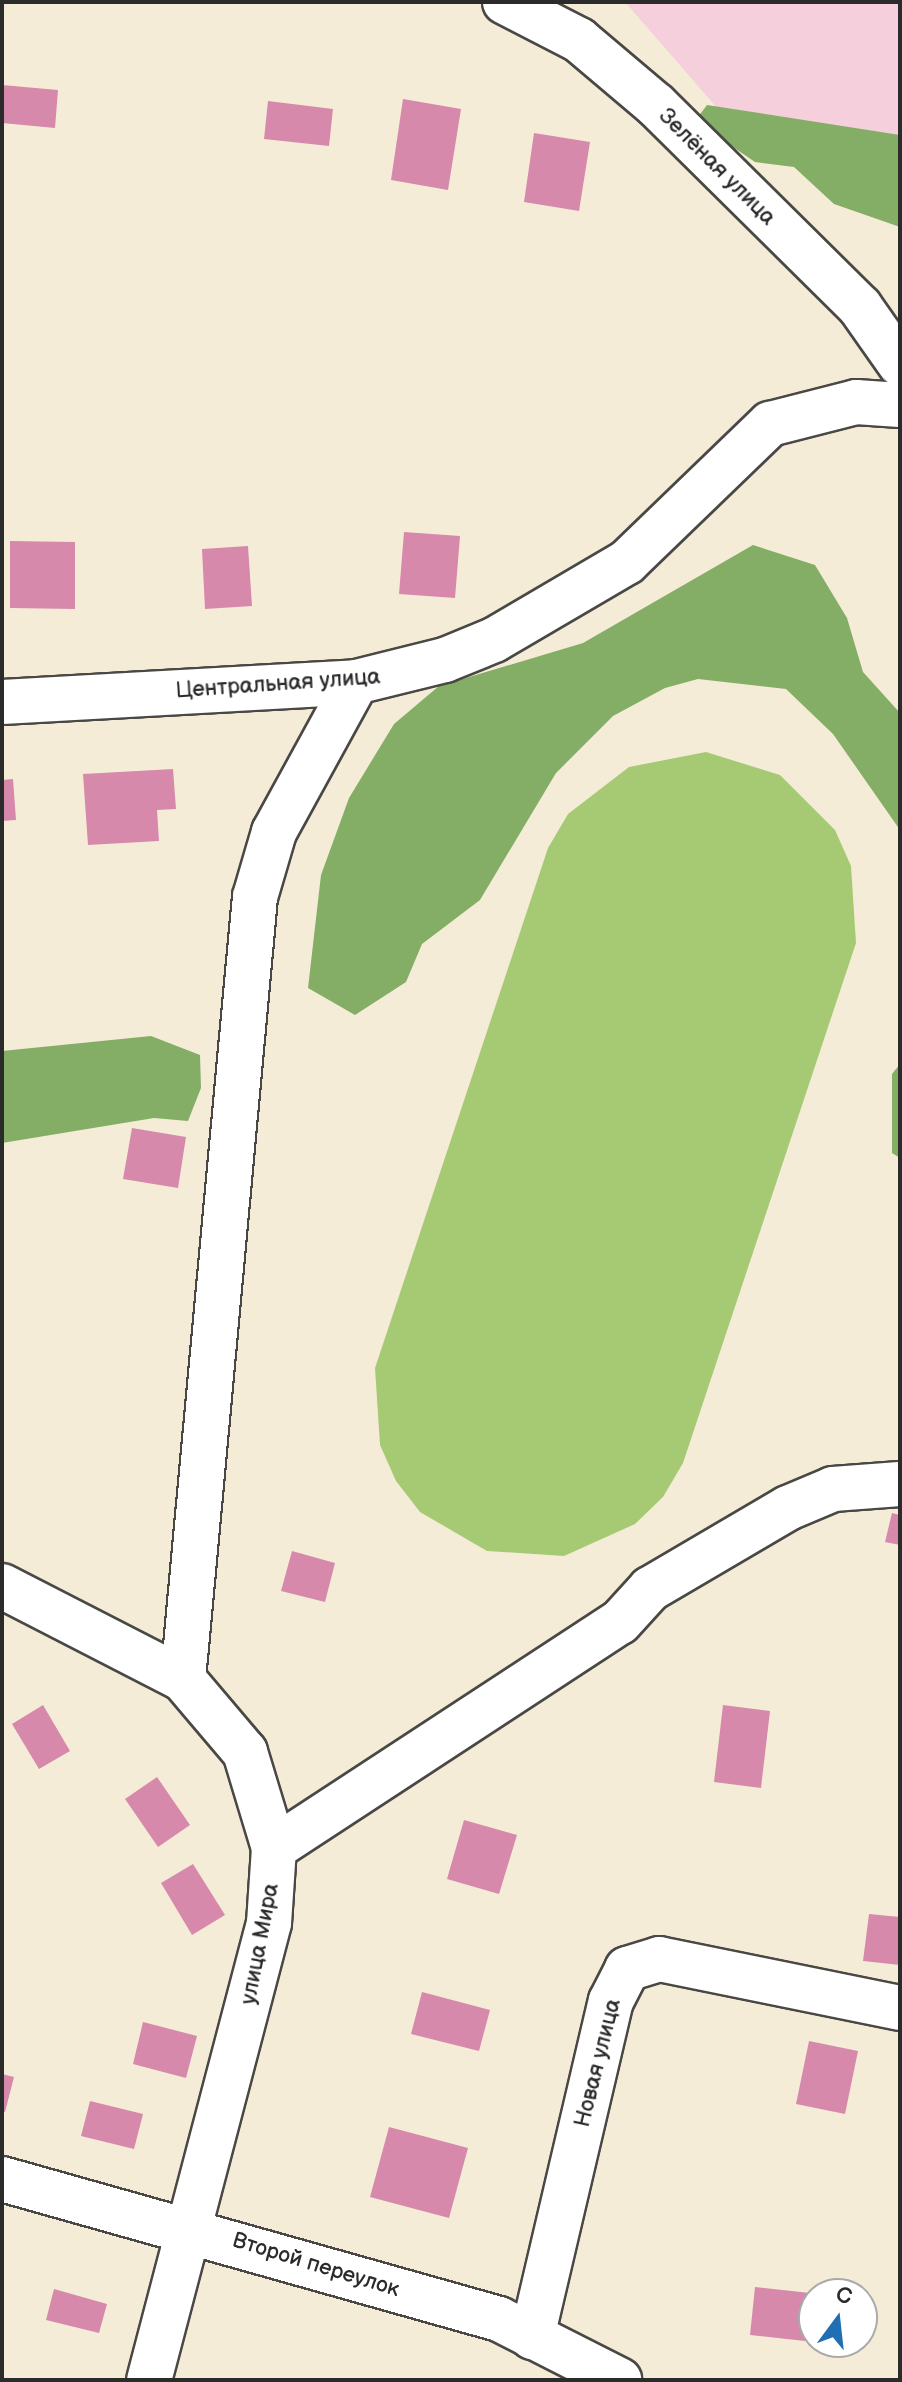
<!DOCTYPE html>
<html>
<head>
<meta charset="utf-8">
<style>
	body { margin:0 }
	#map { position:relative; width:902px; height:2382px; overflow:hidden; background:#f5ecd8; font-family:"Balsamiq Sans",sans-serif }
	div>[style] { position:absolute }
	.built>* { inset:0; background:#f5cfdb }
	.green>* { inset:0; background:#a6ca74 }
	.forest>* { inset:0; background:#84ae66 }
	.building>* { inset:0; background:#d789ac }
	.roads { filter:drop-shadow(2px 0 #494845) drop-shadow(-2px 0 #494845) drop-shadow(0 2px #494845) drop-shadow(0 -2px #494845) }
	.minor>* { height:44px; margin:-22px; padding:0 22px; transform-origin:22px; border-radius:22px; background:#fff }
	span { translate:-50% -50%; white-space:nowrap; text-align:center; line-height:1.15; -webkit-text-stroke:6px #fff; paint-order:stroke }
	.street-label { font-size:22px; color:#2b2b2b }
	.frame { position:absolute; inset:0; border:4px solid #2b2b2b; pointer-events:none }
	.north { position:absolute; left:798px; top:2278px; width:80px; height:80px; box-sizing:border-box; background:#fff; border:2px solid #aaa; border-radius:50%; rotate:15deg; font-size:22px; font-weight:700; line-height:32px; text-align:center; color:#2b2b2b }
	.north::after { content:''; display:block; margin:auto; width:28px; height:36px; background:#1f6fb2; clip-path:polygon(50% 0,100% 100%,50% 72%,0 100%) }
</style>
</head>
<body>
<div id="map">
	<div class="built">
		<div style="clip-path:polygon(625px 2px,900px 2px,900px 135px,718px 109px)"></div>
	</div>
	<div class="green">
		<div style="clip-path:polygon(706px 752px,780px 775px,835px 830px,851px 866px,856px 943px,683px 1463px,663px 1497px,635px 1524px,564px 1556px,487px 1551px,420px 1512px,396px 1481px,380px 1445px,375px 1368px,548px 848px,568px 814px,629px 767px)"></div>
	</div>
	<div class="forest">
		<div style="clip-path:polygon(707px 105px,900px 135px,900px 227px,834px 204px,794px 167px,755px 162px,695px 121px)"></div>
		<div style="clip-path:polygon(753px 545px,815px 565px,847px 618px,863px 672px,900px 713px,900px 830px,833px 734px,786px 689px,698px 679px,665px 688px,613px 716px,556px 773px,480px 900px,422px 944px,406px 982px,355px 1015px,308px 988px,321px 875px,349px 798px,394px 724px,439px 686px,583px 643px)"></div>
		<div style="clip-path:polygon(151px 1036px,200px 1055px,201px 1088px,188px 1121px,154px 1118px,2px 1143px,2px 1051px)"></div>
		<div style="clip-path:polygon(900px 1064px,900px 1158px,892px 1153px,892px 1074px)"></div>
	</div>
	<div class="building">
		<div style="clip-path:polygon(2px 85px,58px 90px,55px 128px,2px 123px)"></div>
		<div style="clip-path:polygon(403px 99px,461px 109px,448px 190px,391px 180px)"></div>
		<div style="clip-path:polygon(268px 101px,333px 109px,329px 146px,264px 139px)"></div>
		<div style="clip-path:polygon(534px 133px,590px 142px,579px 211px,524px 202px)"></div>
		<div style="clip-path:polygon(404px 532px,460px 536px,455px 598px,399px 594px)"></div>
		<div style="clip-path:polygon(10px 541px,75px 542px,75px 609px,10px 608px)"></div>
		<div style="clip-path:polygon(248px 546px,252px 606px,205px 609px,202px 549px)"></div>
		<div style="clip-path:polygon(173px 769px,176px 809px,157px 810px,159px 841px,88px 845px,83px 774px)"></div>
		<div style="clip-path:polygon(13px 779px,16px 820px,2px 821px,2px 780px)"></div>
		<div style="clip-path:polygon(132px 1128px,186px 1137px,178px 1188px,123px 1179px)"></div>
		<div style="clip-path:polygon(892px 1513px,900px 1515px,900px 1545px,885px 1542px)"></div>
		<div style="clip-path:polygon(292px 1551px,335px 1563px,325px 1602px,281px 1591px)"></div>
		<div style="clip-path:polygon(43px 1705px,70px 1751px,39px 1769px,12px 1724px)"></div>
		<div style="clip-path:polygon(723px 1705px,770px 1711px,761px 1788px,714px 1782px)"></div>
		<div style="clip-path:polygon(157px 1777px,190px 1825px,158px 1847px,125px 1799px)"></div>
		<div style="clip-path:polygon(464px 1820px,517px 1835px,499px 1894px,447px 1879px)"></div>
		<div style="clip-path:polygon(193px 1864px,225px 1915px,192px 1935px,161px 1883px)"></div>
		<div style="clip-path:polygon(869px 1914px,900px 1917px,900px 1965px,863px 1961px)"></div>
		<div style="clip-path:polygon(422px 1992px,490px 2010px,479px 2051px,411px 2034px)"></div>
		<div style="clip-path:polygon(143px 2022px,197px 2036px,186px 2078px,133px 2064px)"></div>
		<div style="clip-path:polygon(809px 2041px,858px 2051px,845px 2114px,796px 2104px)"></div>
		<div style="clip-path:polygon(2px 2074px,14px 2077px,5px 2112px,2px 2111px)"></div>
		<div style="clip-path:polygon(90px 2101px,143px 2114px,134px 2149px,81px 2136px)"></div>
		<div style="clip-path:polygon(389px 2127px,468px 2148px,449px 2218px,370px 2197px)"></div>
		<div style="clip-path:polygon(755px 2287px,810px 2293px,805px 2341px,750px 2335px)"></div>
		<div style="clip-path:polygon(54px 2289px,107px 2304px,99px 2333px,46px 2320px)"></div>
	</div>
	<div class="roads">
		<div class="minor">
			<div style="left:505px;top:2px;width:83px;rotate:27.2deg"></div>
			<div style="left:579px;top:40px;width:101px;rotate:40.2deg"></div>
			<div style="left:656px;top:105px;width:287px;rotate:44.7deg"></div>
			<div style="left:860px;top:307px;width:70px;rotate:54.9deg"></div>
			<div style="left:2px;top:702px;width:355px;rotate:-3.2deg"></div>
			<div style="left:356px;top:682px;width:92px;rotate:-13.9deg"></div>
			<div style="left:445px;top:660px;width:53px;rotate:-22.2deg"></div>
			<div style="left:494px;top:640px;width:154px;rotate:-30.4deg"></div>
			<div style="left:627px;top:562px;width:199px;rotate:-44deg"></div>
			<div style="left:770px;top:424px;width:89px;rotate:-14.3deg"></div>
			<div style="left:856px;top:402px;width:44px;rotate:3.9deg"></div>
			<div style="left:2px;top:1586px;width:203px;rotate:27.2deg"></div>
			<div style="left:183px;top:1679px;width:96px;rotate:49.7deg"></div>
			<div style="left:245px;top:1752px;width:100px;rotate:73.2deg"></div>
			<div style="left:274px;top:1848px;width:75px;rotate:93.8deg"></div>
			<div style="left:269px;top:1923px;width:472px;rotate:104.7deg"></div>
			<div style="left:183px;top:1679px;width:785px;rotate:-84.74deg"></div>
			<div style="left:255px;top:897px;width:68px;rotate:-73.7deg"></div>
			<div style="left:274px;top:832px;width:171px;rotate:-61.3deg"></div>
			<div style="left:274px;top:1848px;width:413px;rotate:-33.2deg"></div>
			<div style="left:620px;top:1622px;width:45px;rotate:-47.7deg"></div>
			<div style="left:650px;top:1589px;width:160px;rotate:-30.4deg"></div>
			<div style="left:788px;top:1508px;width:49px;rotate:-22.9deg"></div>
			<div style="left:833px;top:1489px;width:67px;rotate:-4.3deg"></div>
			<div style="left:2px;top:2179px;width:516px;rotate:15.73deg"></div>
			<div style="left:499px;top:2319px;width:135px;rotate:26.9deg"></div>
			<div style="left:532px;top:2337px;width:345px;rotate:-76.8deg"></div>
			<div style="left:611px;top:2001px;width:36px;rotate:-63deg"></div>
			<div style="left:627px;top:1969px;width:34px;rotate:-17deg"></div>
			<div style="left:659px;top:1959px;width:246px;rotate:11.5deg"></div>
		</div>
	</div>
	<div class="street-label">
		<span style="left:717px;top:167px;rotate:45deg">Зелёная улица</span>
		<span style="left:278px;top:684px;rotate:-4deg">Центральная улица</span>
		<span style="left:260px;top:1944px;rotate:-79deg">улица Мира</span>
		<span style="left:598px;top:2063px;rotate:-76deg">Новая улица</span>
		<span style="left:316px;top:2265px;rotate:17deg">Второй переулок</span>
	</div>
	<div class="frame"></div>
	<div class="north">С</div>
</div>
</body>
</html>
